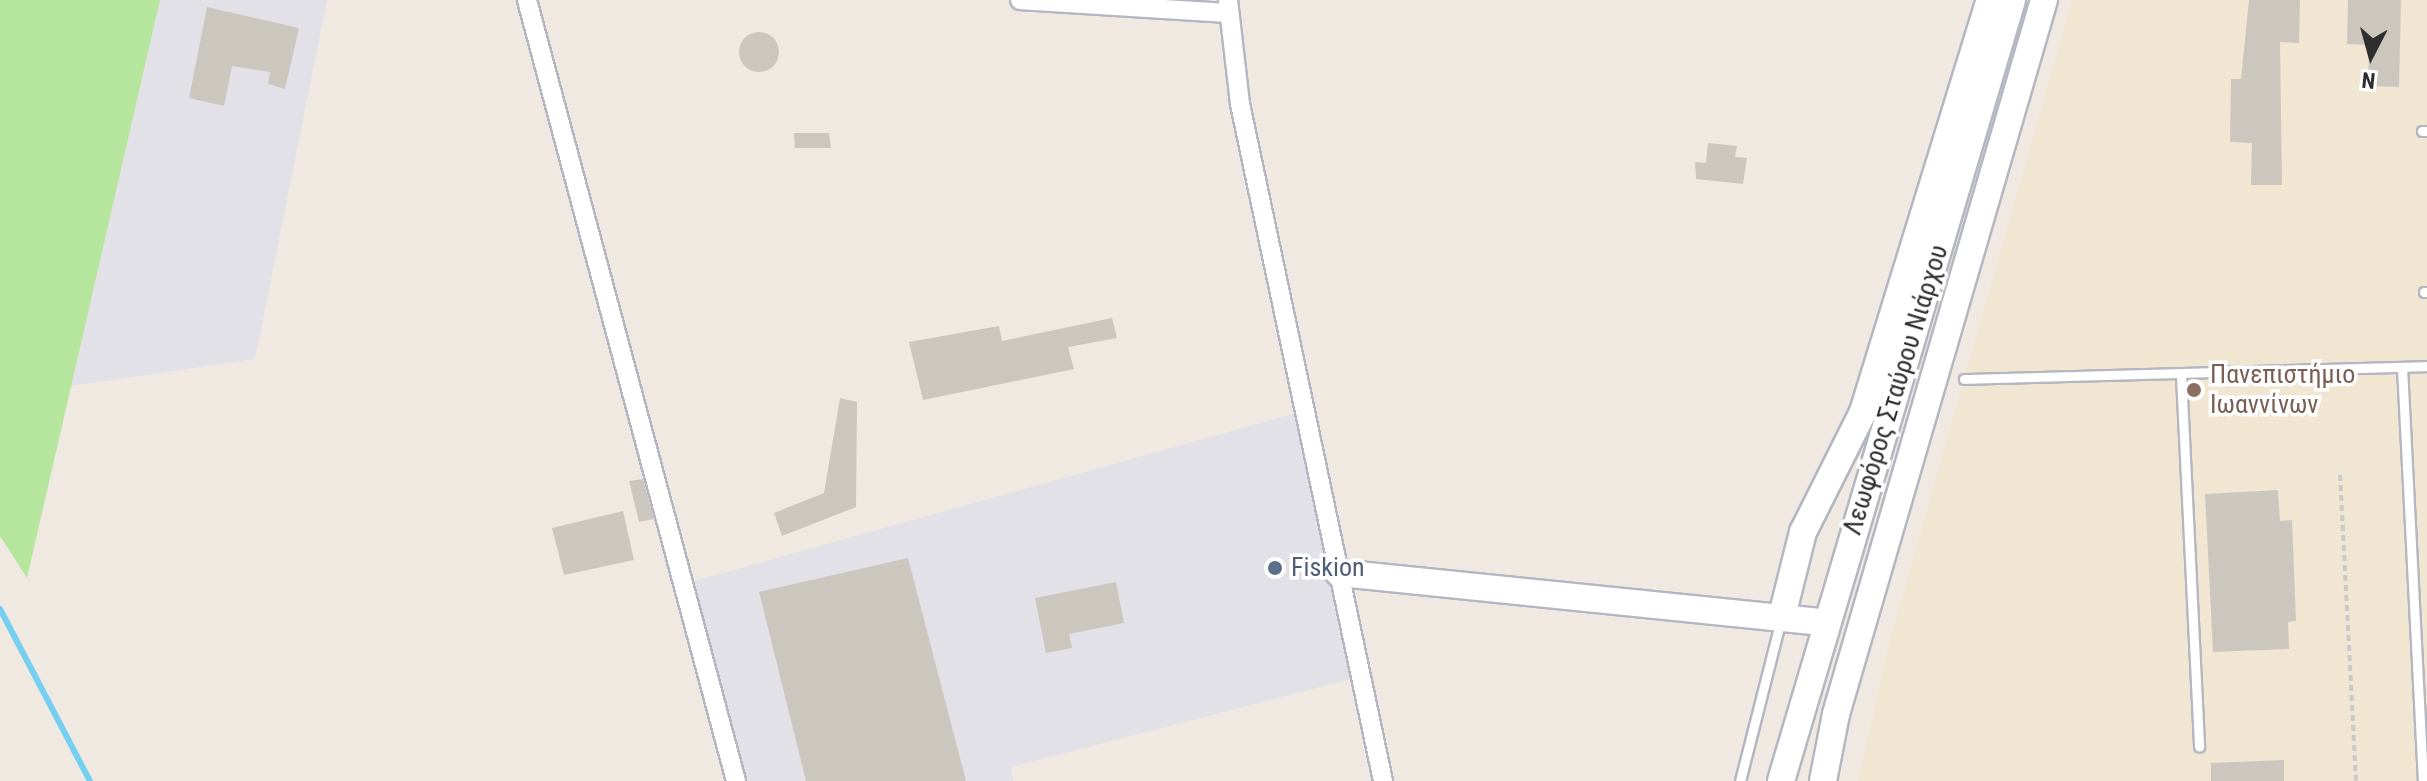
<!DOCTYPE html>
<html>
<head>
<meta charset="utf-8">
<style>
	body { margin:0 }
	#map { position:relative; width:2427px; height:781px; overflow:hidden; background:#efe9e1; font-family:"Roboto Condensed",sans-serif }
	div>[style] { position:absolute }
	.industrial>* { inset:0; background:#e3e1e8 }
	.education>* { inset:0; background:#f0e6d1 }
	.green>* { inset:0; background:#b6e59e }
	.stream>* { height:6px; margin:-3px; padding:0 3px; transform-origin:3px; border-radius:3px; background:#75cff0 }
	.building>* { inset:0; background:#cbc7bf }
	.round { border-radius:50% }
	.path>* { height:4px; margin-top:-2px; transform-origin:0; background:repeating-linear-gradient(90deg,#c9c9c9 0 6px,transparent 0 10px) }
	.roads { filter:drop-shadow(2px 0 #b4b7c1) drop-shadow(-2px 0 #b4b7c1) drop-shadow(0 2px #b4b7c1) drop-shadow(0 -2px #b4b7c1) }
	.lane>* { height:9px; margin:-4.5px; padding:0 4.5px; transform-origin:4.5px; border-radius:4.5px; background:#fff }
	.street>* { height:18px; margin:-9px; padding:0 9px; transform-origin:9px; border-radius:9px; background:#fff }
	.secondary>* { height:26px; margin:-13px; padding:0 13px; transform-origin:13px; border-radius:13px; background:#fff }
	.dots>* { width:22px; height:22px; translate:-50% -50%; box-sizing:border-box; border:4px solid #fff; border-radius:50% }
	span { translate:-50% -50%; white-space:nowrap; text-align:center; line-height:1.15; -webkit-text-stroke:7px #fff; paint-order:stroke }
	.education-label { font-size:26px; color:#785e54 }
	.left { translate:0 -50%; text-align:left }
	.street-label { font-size:26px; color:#2e2e2e }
	.service-label { font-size:26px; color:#4e5e75 }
	.north { position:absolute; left:2331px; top:16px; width:80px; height:80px; -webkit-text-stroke:6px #fff; paint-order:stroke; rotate:186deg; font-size:22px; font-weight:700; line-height:32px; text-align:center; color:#2e2e2e }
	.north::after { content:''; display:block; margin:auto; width:28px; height:36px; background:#2e2e2e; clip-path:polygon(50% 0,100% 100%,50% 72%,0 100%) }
</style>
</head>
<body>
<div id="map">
	<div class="industrial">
		<div style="clip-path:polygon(160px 0,327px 0,255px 359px,71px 386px)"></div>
		<div style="clip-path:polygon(1300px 412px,1355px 678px,1011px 767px,1013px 781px,746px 781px,694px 581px)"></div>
	</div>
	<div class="education">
		<div style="clip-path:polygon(2072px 0,2427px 0,2427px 781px,1858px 781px,1889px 644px)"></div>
	</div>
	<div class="green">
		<div style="clip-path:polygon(0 0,160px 0,27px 578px,0 536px)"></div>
	</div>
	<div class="stream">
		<div style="left:0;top:609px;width:194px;rotate:62.4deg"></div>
	</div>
	<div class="building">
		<div style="clip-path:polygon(2249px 0,2300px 0,2299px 43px,2280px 42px,2282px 185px,2251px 185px,2252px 143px,2230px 142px,2231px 79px,2241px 79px)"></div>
		<div style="clip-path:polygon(2348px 0,2401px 0,2399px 87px,2368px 86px,2369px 45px,2347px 44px)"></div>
		<div style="clip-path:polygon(207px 7px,299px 28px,285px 89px,268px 84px,270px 72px,232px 66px,224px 106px,189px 98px)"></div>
		<div class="round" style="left:739px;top:32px;width:40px;height:40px"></div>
		<div style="clip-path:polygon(794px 133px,829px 133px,831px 148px,795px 148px)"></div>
		<div style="clip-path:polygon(1708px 143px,1737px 146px,1735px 157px,1747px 158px,1743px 184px,1696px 179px,1695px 162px,1706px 163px)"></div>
		<div style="clip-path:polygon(1112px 318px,1117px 338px,1068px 347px,1074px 369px,923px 400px,909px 342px,999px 326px,1002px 341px)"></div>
		<div style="clip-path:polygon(840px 398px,857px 402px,856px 507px,782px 536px,774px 513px,824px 493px)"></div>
		<div style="clip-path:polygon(643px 479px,654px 519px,639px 522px,629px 481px)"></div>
		<div style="clip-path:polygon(2278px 490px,2280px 521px,2292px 520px,2296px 621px,2288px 622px,2289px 649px,2213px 652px,2205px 494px)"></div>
		<div style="clip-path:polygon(623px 511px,634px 560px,564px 575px,552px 528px)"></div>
		<div style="clip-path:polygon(908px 558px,966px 781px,806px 781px,759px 592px)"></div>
		<div style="clip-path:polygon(1116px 582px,1124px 623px,1069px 634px,1072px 648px,1046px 653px,1035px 598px)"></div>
		<div style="clip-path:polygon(2284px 760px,2284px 781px,2211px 781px,2211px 763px)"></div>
	</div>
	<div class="path">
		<div style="left:2340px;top:475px;width:306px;rotate:87deg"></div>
	</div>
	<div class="roads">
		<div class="lane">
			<div style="left:2422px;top:131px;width:5px"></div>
			<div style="left:2424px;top:292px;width:3px"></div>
			<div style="left:2402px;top:367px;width:415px;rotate:87.1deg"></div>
			<div style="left:2181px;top:376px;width:371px;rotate:87.2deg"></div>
			<div style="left:1964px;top:379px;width:463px;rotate:-1.6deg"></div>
			<div style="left:1740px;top:781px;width:167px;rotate:-75.8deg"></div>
		</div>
		<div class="street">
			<div style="left:527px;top:0;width:808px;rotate:75.02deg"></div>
			<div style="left:1020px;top:0;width:207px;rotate:3.6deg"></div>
			<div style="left:1228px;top:0;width:105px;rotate:83.4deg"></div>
			<div style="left:1240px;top:104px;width:692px;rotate:78.07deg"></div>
		</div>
		<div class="secondary">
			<div style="left:1339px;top:573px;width:485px;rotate:5.8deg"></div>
			<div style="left:1782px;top:616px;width:87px;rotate:-76deg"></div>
			<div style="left:1803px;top:532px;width:134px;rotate:-63.4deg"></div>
			<div style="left:1863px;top:412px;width:431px;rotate:-72.9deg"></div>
			<div style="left:1781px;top:781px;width:814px;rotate:-73.52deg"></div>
			<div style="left:1823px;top:781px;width:68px;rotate:-79deg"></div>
			<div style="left:1836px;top:714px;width:744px;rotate:-73.76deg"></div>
		</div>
	</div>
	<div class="dots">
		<div style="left:2194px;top:390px;background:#8d6e63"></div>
		<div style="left:1275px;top:568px;background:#5c6f8a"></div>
	</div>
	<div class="education-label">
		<span class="left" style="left:2210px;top:390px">Πανεπιστήμιο<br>Ιωαννίνων</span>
	</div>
	<div class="street-label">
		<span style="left:1896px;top:390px;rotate:-73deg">Λεωφόρος Σταύρου Νιάρχου</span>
	</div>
	<div class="service-label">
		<span class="left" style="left:1291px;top:568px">Fiskion</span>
	</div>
	<div class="north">N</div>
</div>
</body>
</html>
